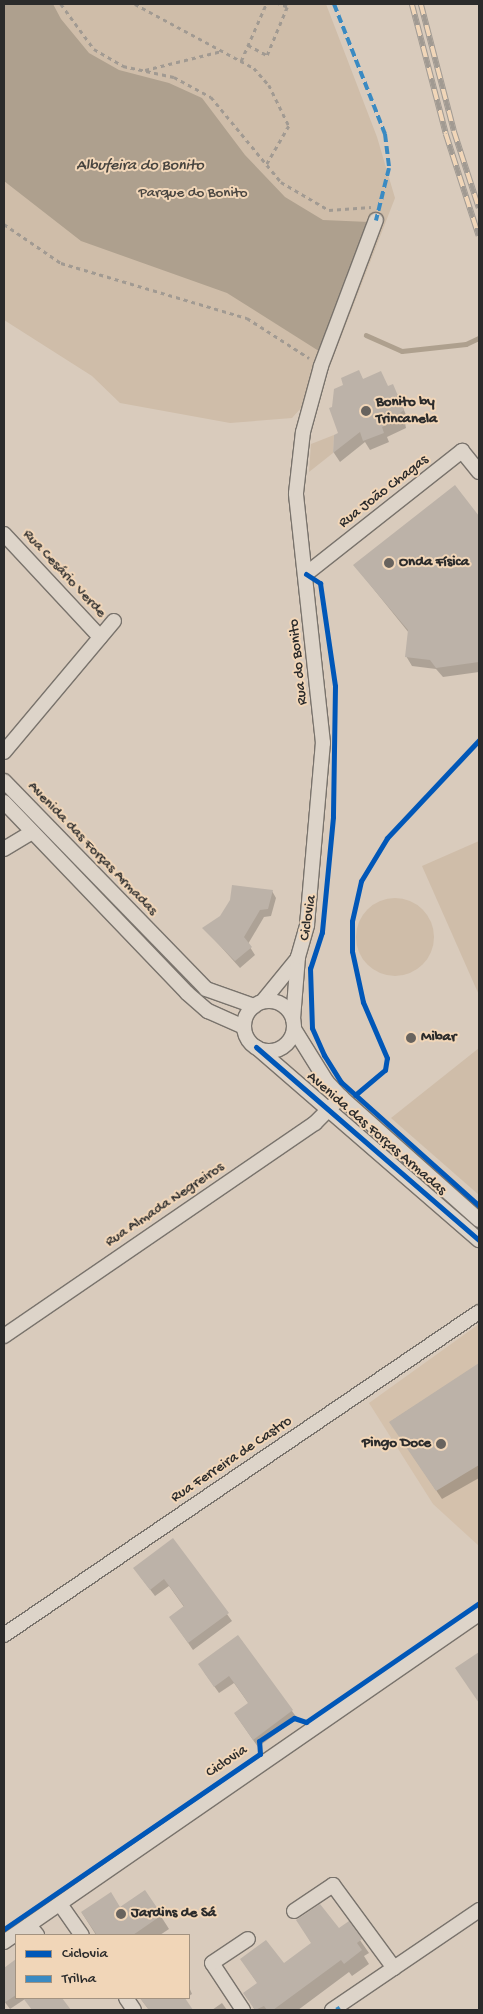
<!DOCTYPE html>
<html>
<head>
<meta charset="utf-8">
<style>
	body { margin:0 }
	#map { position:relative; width:483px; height:2014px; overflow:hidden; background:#d9cbbc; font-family:"Gochi Hand",sans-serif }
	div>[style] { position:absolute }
	.built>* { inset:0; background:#d4c1ac }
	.green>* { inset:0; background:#cfbda9 }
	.round { border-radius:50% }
	.water>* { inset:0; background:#aea08e }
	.shadow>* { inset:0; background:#0003 }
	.stream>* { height:4.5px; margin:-2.25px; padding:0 2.25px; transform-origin:2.25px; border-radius:2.25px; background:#aea08e }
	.building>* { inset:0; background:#bcb2a8 }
	.path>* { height:2.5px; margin-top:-1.25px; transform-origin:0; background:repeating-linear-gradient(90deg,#a19a92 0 4px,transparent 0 8px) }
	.roads { filter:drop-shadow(1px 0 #79736c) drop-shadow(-1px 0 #79736c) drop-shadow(0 1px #79736c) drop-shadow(0 -1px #79736c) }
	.minor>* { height:14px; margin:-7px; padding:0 7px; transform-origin:7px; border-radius:7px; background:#ddd4c9 }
	.minor>.ring { margin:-7px; padding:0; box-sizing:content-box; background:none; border:14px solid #ddd4c9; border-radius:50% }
	.rail>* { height:5.5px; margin-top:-2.75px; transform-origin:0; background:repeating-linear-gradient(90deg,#f1d6b8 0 11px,#a19a92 0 22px); box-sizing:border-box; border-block:1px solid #a19a92 }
	.quiet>* { height:4px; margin-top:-2px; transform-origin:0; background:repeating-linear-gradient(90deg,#3a8ac2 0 8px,transparent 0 12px) }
	.cycleway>* { height:5px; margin:-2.5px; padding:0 2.5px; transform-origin:2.5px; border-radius:2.5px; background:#0057b8 }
	.dots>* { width:14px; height:14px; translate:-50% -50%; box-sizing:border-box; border:2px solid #f1d6b8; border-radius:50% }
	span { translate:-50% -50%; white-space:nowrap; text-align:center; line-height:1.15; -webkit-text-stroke:4px #f1d6b8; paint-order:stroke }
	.park-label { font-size:15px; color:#4a4641 }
	.poi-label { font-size:15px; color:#2b2b2b; font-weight:700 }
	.left { translate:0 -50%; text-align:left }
	.right { translate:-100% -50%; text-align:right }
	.street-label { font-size:15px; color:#2b2b2b }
	.water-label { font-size:16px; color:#47443f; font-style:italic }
	.frame { position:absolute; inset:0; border:5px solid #2b2b2b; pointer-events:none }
	.legend { position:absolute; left:15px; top:1934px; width:175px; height:65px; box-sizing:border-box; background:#f1d6b8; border:1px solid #a29280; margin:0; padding:6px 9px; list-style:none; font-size:15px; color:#2b2b2b }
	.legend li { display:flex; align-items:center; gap:10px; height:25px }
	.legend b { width:25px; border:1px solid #a29280 }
</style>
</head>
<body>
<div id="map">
	<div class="built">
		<div style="clip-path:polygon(479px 1324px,479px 1546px,433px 1504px,369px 1403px)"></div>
	</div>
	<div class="green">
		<div style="clip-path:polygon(4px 4px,326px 4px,377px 137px,395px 198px,323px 384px,292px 418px,230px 423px,120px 403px,92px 376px,4px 320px)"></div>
		<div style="clip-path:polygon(334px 435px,333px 453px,309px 472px,311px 444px)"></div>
		<div style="clip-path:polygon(479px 841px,479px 995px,422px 866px)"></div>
		<div class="round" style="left:356px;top:898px;width:78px;height:78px"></div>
		<div style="clip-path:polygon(479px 1048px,479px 1195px,391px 1118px)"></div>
	</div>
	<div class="water">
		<div style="clip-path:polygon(4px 4px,53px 4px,61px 19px,89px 53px,119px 70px,169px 83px,202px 98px,245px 155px,285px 197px,323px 220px,369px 222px,322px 353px,227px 293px,81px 241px,4px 181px)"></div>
	</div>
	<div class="shadow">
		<div style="clip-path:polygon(359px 372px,363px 380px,388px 387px,398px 395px,408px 420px,405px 423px,406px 428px,387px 437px,389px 442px,370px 450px,365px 442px,340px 462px,334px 453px,335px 436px,340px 434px,334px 407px,344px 386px)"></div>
		<div style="clip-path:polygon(455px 486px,479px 518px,479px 672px,443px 677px,436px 669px,412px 666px,406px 656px,409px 633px,355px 566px)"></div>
		<div style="clip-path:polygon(272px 891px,276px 898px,271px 916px,264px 917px,248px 944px,255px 955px,240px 968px,204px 928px)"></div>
		<div style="clip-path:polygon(478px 1365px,479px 1478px,442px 1499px,390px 1422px)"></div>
		<div style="clip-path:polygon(173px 1540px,232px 1621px,193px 1650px,175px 1624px,184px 1607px,169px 1586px,155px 1596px,139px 1575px)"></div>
		<div style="clip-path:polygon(238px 1636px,297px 1718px,258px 1747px,235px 1714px,249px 1704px,234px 1683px,219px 1693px,204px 1672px)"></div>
		<div style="clip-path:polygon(145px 1891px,169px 1929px,160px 1935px,96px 1935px,82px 1913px,120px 1909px)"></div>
		<div style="clip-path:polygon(298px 1921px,339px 1930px,348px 1923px,369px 1953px,364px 1956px,369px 1964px,352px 1976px,349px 1972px,298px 2010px,255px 2010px,253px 2007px,258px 1984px,241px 1959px,284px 1965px,312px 1944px)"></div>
		<div style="clip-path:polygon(16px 1961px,16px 1998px,61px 1998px,69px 2010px,33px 2010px,25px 1999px,10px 2009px,4px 2001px,4px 1970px)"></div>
		<div style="clip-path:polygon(189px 1987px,192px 1994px,189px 1996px)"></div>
		<div style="clip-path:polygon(140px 1998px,186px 1998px,184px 1999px,191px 2010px,149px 2010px)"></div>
		<div style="clip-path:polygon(222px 2003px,227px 2010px,212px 2010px)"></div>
	</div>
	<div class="stream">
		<div style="left:366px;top:335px;width:39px;rotate:24deg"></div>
		<div style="left:402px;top:351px;width:64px;rotate:-6.2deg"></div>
		<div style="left:466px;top:344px;width:14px;rotate:-25deg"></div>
	</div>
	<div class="building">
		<div style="clip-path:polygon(359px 370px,363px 379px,381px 371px,388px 386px,393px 384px,404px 410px,400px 413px,402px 418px,382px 427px,384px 433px,363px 441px,360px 432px,333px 453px,334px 435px,338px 433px,329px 408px,332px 407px,334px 389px,343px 385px,341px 378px)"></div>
		<div style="clip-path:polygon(455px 485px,479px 516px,479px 662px,436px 668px,430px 660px,405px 657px,408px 630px,353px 565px)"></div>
		<div style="clip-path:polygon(232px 885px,273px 890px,268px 909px,260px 910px,244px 937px,252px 947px,235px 961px,202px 928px,220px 916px,230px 900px)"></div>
		<div style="clip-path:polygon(479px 1363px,479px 1465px,436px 1491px,389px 1422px)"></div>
		<div style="clip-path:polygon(173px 1538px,229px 1613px,188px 1643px,169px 1617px,184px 1606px,164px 1579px,150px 1590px,133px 1568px)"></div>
		<div style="clip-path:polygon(238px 1635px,293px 1710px,253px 1740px,234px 1713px,248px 1703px,240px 1691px,229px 1676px,214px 1687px,198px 1664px)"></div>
		<div style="clip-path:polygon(479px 1652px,479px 1703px,455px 1668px)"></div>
		<div style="clip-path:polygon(145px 1890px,162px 1915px,133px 1935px,97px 1935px,81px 1912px,111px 1892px,120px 1907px)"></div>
		<div style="clip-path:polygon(320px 1904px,339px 1928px,349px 1921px,362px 1939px,357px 1943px,362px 1950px,344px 1964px,341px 1960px,273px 2010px,267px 2010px,264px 2006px,255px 2010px,243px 1993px,257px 1983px,240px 1959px,266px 1940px,284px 1963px,311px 1943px,296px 1920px)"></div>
		<div style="clip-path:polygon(16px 1959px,16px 1995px,4px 2003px,4px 1968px)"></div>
		<div style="clip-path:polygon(23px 1998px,62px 1998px,71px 2010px,32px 2010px)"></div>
		<div style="clip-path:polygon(140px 1998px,185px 1998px,193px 2010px,149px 2010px)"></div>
	</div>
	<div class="path">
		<div style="left:61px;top:4px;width:56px;rotate:53.7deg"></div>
		<div style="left:94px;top:49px;width:34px;rotate:30deg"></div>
		<div style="left:123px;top:66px;width:52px;rotate:12.2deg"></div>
		<div style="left:174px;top:77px;width:42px;rotate:28.4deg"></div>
		<div style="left:211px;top:97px;width:110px;rotate:50.5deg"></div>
		<div style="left:281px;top:182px;width:56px;rotate:30.3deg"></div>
		<div style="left:329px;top:210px;width:42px;rotate:-4.1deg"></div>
		<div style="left:135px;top:4px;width:135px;rotate:28.3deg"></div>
		<div style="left:254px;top:68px;width:23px;rotate:49deg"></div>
		<div style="left:269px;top:85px;width:46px;rotate:64deg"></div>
		<div style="left:289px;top:126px;width:44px;rotate:120.1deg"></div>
		<div style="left:248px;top:45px;width:21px;rotate:28deg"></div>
		<div style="left:267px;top:55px;width:52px;rotate:-67.4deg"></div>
		<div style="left:287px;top:7px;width:9px;rotate:-159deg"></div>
		<div style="left:241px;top:61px;width:62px;rotate:-66.3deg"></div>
		<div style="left:145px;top:70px;width:79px;rotate:-13.9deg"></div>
		<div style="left:4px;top:224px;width:69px;rotate:34.4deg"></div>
		<div style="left:61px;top:263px;width:194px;rotate:16.5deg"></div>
		<div style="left:247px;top:318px;width:74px;rotate:32.8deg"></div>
	</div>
	<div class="roads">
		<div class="minor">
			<div style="left:4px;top:534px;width:141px;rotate:47deg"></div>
			<div style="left:306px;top:574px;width:199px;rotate:-38.3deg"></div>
			<div style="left:462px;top:451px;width:27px;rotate:51deg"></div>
			<div style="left:4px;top:752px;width:171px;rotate:-50deg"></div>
			<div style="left:4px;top:781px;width:290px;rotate:45.8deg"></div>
			<div style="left:206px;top:989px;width:51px;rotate:19.5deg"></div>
			<div style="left:4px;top:802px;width:265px;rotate:46.2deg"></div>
			<div style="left:187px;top:993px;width:28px;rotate:41deg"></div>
			<div style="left:208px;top:1011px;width:39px;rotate:24deg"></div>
			<div style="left:4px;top:849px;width:33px;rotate:-31deg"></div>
			<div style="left:263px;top:1001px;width:55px;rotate:-50.9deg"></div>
			<div class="ring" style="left:244px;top:1001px;width:36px;height:36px"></div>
			<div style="left:293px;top:1019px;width:62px;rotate:-85.4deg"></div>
			<div style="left:298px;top:957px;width:33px;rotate:-74deg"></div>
			<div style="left:307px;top:925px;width:183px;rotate:-85deg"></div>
			<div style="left:323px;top:743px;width:251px;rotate:-96.2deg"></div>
			<div style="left:296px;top:493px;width:61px;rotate:-83.5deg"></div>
			<div style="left:303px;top:432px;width:68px;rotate:-74.7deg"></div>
			<div style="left:321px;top:366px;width:156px;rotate:-69.4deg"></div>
			<div style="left:294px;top:1029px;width:62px;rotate:58.1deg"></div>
			<div style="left:327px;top:1082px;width:21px;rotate:47deg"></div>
			<div style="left:341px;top:1097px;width:185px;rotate:41.7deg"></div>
			<div style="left:256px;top:1047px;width:295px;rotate:40.9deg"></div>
			<div style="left:4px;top:1336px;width:377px;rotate:-34.4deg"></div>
			<div style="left:315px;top:1123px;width:37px;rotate:-45deg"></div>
			<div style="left:4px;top:1635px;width:574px;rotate:-34.22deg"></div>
			<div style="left:60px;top:1904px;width:38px;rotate:55deg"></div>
			<div style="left:294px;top:1911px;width:47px;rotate:-33.7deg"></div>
			<div style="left:333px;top:1885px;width:103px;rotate:53.7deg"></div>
			<div style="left:29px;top:1925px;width:13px;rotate:51deg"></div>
			<div style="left:4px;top:1942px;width:577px;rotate:-34.63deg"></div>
			<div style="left:126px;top:1998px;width:14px;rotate:56deg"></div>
			<div style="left:243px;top:2010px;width:56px;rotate:-123.4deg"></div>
			<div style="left:212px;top:1963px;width:43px;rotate:-33.7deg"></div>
			<div style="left:332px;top:2010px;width:178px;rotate:-34.2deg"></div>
		</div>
	</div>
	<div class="rail">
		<div style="left:412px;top:4px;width:134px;rotate:75.3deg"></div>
		<div style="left:446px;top:134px;width:107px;rotate:72.1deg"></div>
		<div style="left:421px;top:4px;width:131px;rotate:75.4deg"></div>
		<div style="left:454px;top:131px;width:81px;rotate:72deg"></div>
	</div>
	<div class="quiet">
		<div style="left:334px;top:4px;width:140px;rotate:68.6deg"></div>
		<div style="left:385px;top:134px;width:34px;rotate:83deg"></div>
		<div style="left:389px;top:168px;width:54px;rotate:104deg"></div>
		<div style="left:337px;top:2007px;width:4px;rotate:56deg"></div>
	</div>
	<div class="cycleway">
		<div style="left:306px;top:574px;width:17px;rotate:33deg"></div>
		<div style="left:320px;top:583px;width:104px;rotate:81.7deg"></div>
		<div style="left:335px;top:686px;width:131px;rotate:90.9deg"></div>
		<div style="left:333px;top:817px;width:116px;rotate:95.5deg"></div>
		<div style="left:322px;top:932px;width:38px;rotate:108deg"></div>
		<div style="left:310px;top:968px;width:60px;rotate:88.1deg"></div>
		<div style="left:312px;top:1028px;width:30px;rotate:66deg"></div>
		<div style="left:324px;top:1055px;width:32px;rotate:58deg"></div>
		<div style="left:341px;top:1082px;width:186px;rotate:41.9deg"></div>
		<div style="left:256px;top:1047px;width:295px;rotate:40.9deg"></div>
		<div style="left:355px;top:1095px;width:39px;rotate:-40deg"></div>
		<div style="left:385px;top:1070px;width:12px;rotate:-81deg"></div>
		<div style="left:387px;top:1058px;width:61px;rotate:-113.2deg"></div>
		<div style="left:363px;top:1002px;width:52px;rotate:-102.2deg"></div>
		<div style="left:352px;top:951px;width:30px;rotate:-90deg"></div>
		<div style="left:352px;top:921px;width:41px;rotate:-77.3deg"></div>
		<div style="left:361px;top:881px;width:50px;rotate:-58.8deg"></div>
		<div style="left:387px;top:838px;width:134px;rotate:-46.8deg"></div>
		<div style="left:4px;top:1929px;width:310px;rotate:-34.4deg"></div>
		<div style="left:260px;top:1754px;width:13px;rotate:-94deg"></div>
		<div style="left:259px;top:1741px;width:42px;rotate:-33.3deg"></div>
		<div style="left:294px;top:1718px;width:13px;rotate:18deg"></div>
		<div style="left:306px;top:1722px;width:210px;rotate:-34.5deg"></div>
	</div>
	<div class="dots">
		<div style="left:366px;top:411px;background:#68635e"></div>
		<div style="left:389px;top:563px;background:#68635e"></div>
		<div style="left:411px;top:1038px;background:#68635e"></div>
		<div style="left:441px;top:1444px;background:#68635e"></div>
		<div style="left:121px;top:1914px;background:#68635e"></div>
	</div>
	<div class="park-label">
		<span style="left:193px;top:194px">Parque do Bonito</span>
	</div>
	<div class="poi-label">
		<span class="left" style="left:376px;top:411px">Bonito by<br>Trincanela</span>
		<span class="left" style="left:399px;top:563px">Onda Física</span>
		<span class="left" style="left:421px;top:1038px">Mibar</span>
		<span class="right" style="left:431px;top:1444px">Pingo Doce</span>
		<span class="left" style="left:131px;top:1914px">Jardins de Sá</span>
	</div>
	<div class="street-label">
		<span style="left:384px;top:492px;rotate:-38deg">Rua João Chagas</span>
		<span style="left:64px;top:574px;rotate:47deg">Rua Cesário Verde</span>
		<span style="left:299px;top:662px;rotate:-96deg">Rua do Bonito</span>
		<span style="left:92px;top:849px;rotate:46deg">Avenida das Forças Armadas</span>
		<span style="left:309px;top:918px;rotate:-81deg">Ciclovia</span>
		<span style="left:376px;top:1134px;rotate:41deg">Avenida das Forças Armadas</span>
		<span style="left:165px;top:1205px;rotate:-34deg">Rua Almada Negreiros</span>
		<span style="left:232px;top:1460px;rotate:-34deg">Rua Ferreira de Castro</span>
		<span style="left:227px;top:1762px;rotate:-34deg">Ciclovia</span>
	</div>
	<div class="water-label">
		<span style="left:140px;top:167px">Albufeira do Bonito</span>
	</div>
	<div class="frame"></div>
	<ul class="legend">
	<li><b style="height:6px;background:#0057b8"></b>Ciclovia</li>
	<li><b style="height:6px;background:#3a8ac2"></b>Trilha</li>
	</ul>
</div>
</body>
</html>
